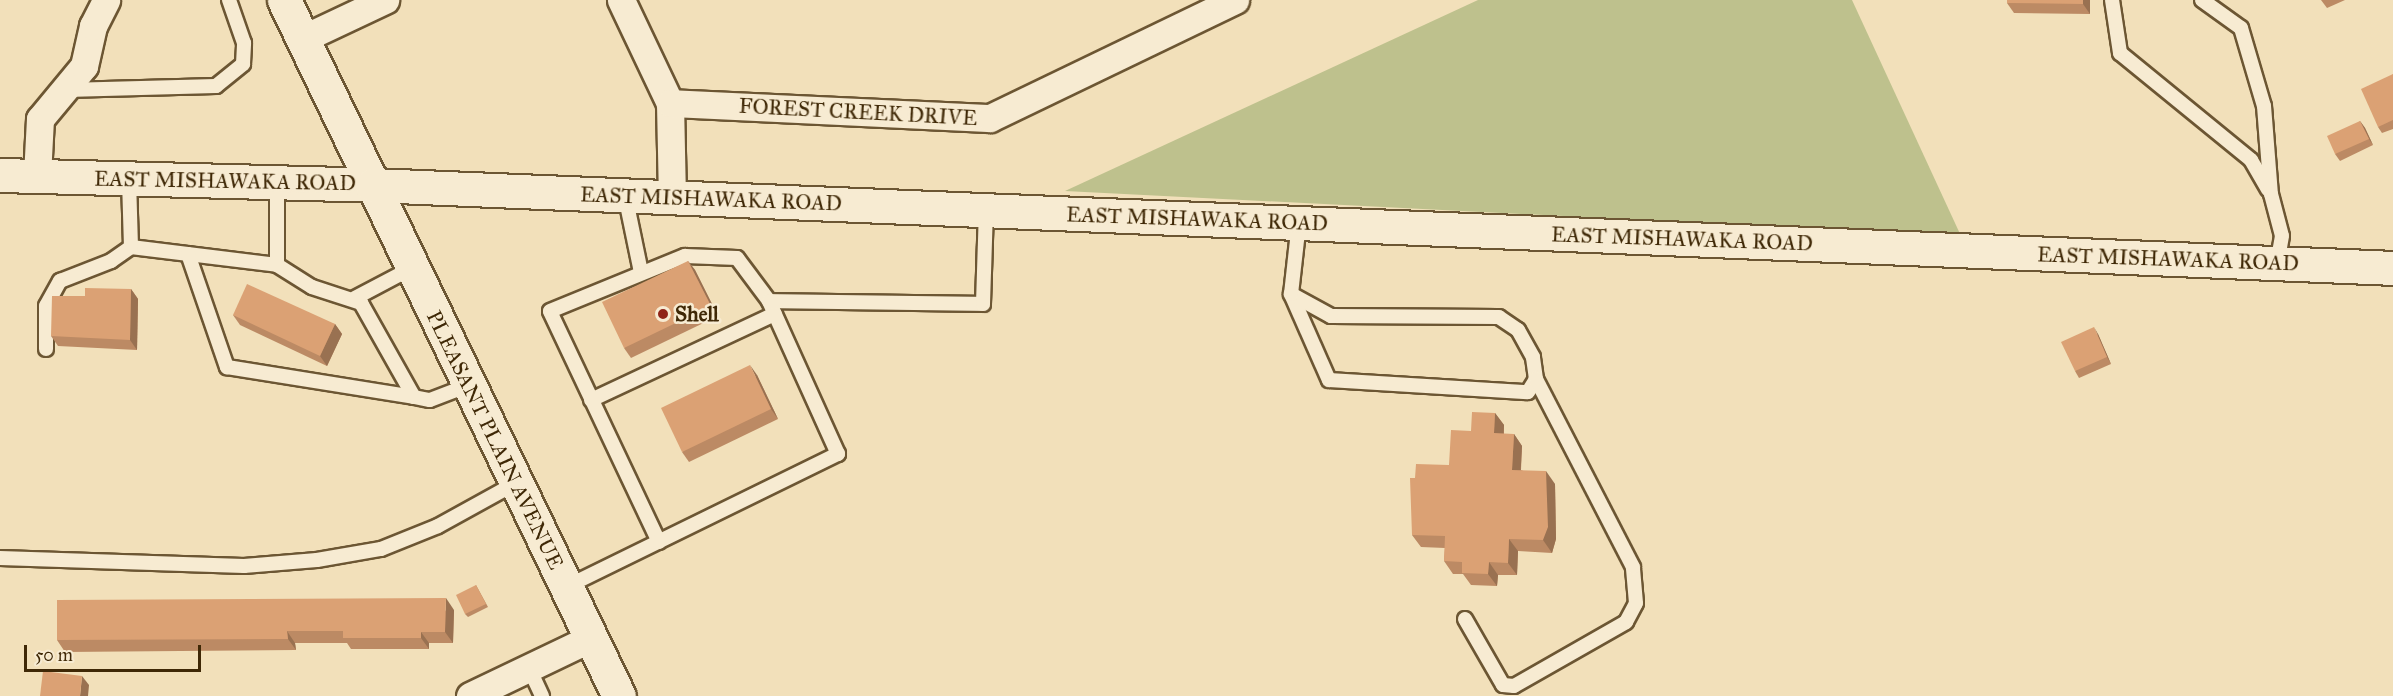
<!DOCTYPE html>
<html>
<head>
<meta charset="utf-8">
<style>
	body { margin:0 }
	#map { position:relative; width:2393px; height:696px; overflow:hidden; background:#f2e0ba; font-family:"IM FELL Great Primer",serif }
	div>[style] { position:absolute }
	.green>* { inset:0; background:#bec18d }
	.roads { filter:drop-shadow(2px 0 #6c5633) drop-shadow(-2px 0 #6c5633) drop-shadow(0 2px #6c5633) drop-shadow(0 -2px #6c5633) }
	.lane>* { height:14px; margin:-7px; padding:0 7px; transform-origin:7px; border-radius:7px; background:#f7ebd2 }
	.street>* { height:27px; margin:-13.5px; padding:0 13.5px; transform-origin:13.5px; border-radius:13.5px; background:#f7ebd2 }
	.secondary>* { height:33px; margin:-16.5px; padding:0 16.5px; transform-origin:16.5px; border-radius:16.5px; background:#f7ebd2 }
	.wall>* { inset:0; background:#bc8a64 }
	.shaded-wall>* { inset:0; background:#997151 }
	.building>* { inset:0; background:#dba174 }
	.dots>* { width:16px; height:16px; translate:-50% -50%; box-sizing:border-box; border:3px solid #f7ebd2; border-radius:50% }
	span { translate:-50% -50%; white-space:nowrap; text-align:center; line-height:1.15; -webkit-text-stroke:5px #f7ebd2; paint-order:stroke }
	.street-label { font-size:21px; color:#3f2806 }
	.poi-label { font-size:21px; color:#3f2806; font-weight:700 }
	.left { translate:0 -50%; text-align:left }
	.scale { position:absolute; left:24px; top:645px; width:177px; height:27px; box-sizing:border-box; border:3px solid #3f2806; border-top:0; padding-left:8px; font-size:18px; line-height:21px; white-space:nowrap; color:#3f2806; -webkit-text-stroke:4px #f7ebd2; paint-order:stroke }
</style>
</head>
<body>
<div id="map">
	<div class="green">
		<div style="clip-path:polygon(1478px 0,1852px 0,1961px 236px,1065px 191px)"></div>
	</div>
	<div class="roads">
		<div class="lane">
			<div style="left:2112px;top:0;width:54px;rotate:81.4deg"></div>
			<div style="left:2120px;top:53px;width:169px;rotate:39.2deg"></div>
			<div style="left:2251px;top:160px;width:34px;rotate:60deg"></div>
			<div style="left:2202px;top:0;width:48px;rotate:35.7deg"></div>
			<div style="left:2241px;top:28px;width:81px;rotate:73.6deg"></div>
			<div style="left:2264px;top:106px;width:88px;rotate:85.5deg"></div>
			<div style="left:2271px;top:194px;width:43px;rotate:75.3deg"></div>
			<div style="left:2282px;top:236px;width:27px;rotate:100deg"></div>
			<div style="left:66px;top:90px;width:150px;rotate:-1.5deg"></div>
			<div style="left:216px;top:86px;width:35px;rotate:-39deg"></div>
			<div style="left:243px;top:64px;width:21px;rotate:-87deg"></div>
			<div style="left:244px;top:43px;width:46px;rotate:-109.2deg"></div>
			<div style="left:625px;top:195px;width:79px;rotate:78.3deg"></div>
			<div style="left:131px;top:247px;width:147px;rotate:7deg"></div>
			<div style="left:277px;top:265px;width:41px;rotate:32.2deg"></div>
			<div style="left:312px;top:287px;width:52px;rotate:18.1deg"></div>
			<div style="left:361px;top:303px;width:108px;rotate:60.6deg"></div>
			<div style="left:414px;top:397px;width:16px;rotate:11deg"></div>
			<div style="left:430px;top:400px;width:42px;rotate:-21deg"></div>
			<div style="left:188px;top:254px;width:120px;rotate:71deg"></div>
			<div style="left:227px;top:367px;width:189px;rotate:9.1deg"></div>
			<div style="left:277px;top:265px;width:83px;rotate:-90deg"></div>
			<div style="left:1291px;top:294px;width:94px;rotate:66.2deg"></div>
			<div style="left:1329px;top:380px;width:199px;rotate:3.5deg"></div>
			<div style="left:1528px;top:392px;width:15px;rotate:-58deg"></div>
			<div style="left:1536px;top:379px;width:22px;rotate:-98deg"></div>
			<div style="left:1533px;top:357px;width:31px;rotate:-119deg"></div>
			<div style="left:1518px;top:330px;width:23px;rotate:-146deg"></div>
			<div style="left:1499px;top:317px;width:168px;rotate:-179.7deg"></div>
			<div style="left:1331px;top:316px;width:46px;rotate:-151.2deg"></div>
			<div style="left:1291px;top:294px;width:71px;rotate:-83.6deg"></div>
			<div style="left:355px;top:298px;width:64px;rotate:-27.8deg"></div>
			<div style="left:46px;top:349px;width:43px;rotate:-90deg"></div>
			<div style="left:46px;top:306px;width:29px;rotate:-61deg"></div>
			<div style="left:60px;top:281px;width:55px;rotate:-21.4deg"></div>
			<div style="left:111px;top:261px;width:24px;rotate:-35deg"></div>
			<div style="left:131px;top:247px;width:68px;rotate:-91.7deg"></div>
			<div style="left:591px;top:400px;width:203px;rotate:-25.1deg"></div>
			<div style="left:659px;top:542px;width:255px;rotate:-115.3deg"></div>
			<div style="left:550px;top:311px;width:146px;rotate:-22.2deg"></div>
			<div style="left:685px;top:256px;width:52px;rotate:2.2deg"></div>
			<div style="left:737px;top:258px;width:54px;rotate:53.3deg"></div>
			<div style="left:0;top:558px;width:244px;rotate:1.9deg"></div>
			<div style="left:244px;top:566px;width:73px;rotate:-4.7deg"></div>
			<div style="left:317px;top:560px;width:65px;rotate:-9.8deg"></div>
			<div style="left:381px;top:549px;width:61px;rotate:-22deg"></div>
			<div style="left:438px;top:526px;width:89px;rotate:-28.9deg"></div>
			<div style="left:566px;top:587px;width:303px;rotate:-26.1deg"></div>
			<div style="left:838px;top:454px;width:168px;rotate:-114.3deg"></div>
			<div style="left:769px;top:301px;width:214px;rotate:0.8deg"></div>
			<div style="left:983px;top:304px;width:94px;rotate:-88.2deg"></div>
			<div style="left:1465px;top:619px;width:76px;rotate:60.1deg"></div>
			<div style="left:1503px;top:685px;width:11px;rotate:5deg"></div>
			<div style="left:1514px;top:686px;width:129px;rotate:-29.7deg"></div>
			<div style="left:1626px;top:622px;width:21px;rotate:-62deg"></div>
			<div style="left:1636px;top:603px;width:36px;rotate:-95deg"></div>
			<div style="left:1633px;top:567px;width:212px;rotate:-117.3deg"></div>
			<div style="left:529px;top:668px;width:31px;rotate:65deg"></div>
		</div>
		<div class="street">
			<div style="left:621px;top:0;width:114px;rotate:64.6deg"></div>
			<div style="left:670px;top:103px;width:94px;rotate:88.8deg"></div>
			<div style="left:302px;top:39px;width:92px;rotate:-25.2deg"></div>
			<div style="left:670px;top:103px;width:320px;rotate:2.7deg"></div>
			<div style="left:990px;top:118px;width:272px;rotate:-25.7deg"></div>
			<div style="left:37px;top:176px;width:57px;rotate:-87deg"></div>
			<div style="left:40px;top:119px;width:69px;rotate:-50.3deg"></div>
			<div style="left:84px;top:66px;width:41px;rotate:-77.3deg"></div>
			<div style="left:93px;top:26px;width:29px;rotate:-63deg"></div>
			<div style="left:470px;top:696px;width:134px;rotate:-25.6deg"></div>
		</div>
		<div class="secondary">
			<div style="left:284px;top:0;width:772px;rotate:64.3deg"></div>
			<div style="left:0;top:175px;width:372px;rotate:1.5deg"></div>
			<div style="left:372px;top:185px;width:2023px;rotate:2.35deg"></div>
		</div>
	</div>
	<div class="wall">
		<div style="clip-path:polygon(2007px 0,2090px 0,2090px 14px,2014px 13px,2007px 3px)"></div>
		<div style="clip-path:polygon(2321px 0,2345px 0,2327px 8px)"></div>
		<div style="clip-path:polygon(2393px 74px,2393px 129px,2382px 133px,2378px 127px)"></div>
		<div style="clip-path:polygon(2360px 121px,2365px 128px,2373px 145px,2340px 161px,2335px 154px)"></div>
		<div style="clip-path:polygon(688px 261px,695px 270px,718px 316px,631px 358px,624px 348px)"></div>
		<div style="clip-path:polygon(131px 289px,138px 299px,137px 350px,58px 346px,51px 336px,85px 296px)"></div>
		<div style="clip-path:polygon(233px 315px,335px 324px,342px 334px,327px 366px,240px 325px)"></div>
		<div style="clip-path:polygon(2098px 334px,2111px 364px,2079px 378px,2075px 371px)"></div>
		<div style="clip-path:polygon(757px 375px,778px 419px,689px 462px,682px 452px)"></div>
		<div style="clip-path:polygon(1495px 413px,1504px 425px,1504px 434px,1514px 434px,1522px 446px,1521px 470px,1555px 484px,1556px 539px,1552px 553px,1518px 551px,1517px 575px,1498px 575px,1497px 586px,1471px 585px,1463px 574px,1453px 574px,1444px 561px,1445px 548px,1421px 547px,1412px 535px,1415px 478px,1449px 465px,1471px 431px)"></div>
		<div style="clip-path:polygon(476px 585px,488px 607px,468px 617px,465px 614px)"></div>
		<div style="clip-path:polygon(454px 610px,453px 643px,429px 643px,429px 649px,351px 649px,347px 643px,295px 643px,296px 650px,65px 652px,57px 640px)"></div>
	</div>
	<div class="shaded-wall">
		<div style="clip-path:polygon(2083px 0,2090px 0,2090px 14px,2083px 4px)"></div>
		<div style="clip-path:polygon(2360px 121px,2365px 128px,2373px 145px,2369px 139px)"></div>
		<div style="clip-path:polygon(688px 261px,695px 270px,718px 316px,711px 306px)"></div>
		<div style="clip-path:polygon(131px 289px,138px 299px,137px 350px,130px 340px)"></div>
		<div style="clip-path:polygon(335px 324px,342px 334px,327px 366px,320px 356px)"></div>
		<div style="clip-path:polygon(2094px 327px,2098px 334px,2111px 364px,2107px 357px)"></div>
		<div style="clip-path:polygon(750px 365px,757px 375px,778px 419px,771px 409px)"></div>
		<div style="clip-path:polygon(1495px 413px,1504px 425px,1503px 445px,1494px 433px)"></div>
		<div style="clip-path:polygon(1514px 434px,1522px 446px,1520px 482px,1512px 470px)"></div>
		<div style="clip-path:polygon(1546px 471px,1555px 484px,1556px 539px,1552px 553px,1543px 540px)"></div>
		<div style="clip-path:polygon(1509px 539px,1518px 551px,1517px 575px,1508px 563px)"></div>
		<div style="clip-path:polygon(1489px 562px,1498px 575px,1497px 586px,1488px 574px)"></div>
		<div style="clip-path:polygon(446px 598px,454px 610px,453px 643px,445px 632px)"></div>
		<div style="clip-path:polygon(287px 631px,295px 643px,296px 650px,288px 639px)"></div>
		<div style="clip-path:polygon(421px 632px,429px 643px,429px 649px,421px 638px)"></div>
		<div style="clip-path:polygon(82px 676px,89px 685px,88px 696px,80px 696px)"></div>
	</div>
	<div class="building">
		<div style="clip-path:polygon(2007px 0,2083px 0,2083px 4px,2007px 3px)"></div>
		<div style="clip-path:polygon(2393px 74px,2393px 120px,2378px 127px,2361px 89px)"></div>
		<div style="clip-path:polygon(2360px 121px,2369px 139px,2335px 154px,2327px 136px)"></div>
		<div style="clip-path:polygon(688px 261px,711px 306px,624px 348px,602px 302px)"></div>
		<div style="clip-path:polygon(247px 284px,335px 324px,320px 356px,233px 315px)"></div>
		<div style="clip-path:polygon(85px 288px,131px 289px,130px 340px,51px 336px,52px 296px,85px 296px)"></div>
		<div style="clip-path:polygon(2094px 327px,2107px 357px,2075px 371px,2061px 342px)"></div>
		<div style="clip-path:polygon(750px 365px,771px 409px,682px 452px,661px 408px)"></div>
		<div style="clip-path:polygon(1472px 412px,1495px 413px,1494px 433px,1514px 434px,1512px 470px,1546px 471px,1548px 527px,1543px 540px,1509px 539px,1508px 563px,1489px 562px,1488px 574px,1462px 573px,1462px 562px,1444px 561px,1445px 536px,1412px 535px,1410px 478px,1415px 478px,1416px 464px,1449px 465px,1451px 430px,1471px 431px)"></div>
		<div style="clip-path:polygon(476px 585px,486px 604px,465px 614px,456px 595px)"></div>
		<div style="clip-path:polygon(446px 598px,445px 632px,421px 632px,421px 638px,343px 638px,343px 631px,287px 631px,288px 639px,57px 640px,57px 600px)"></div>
		<div style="clip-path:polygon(43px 671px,82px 676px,80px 696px,40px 696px)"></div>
	</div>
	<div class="dots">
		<div style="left:663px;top:314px;background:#8f2418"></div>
	</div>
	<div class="street-label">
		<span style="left:858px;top:112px;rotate:3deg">FOREST CREEK DRIVE</span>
		<span style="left:225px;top:181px;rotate:1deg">EAST MISHAWAKA ROAD</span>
		<span style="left:711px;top:199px;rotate:2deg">EAST MISHAWAKA ROAD</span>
		<span style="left:1197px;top:219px;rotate:2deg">EAST MISHAWAKA ROAD</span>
		<span style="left:1682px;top:239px;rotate:2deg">EAST MISHAWAKA ROAD</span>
		<span style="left:2168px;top:259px;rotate:2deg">EAST MISHAWAKA ROAD</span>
		<span style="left:495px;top:440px;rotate:64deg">PLEASANT PLAIN AVENUE</span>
	</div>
	<div class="poi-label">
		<span class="left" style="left:675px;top:314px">Shell</span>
	</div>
	<div class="scale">50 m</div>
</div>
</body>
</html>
